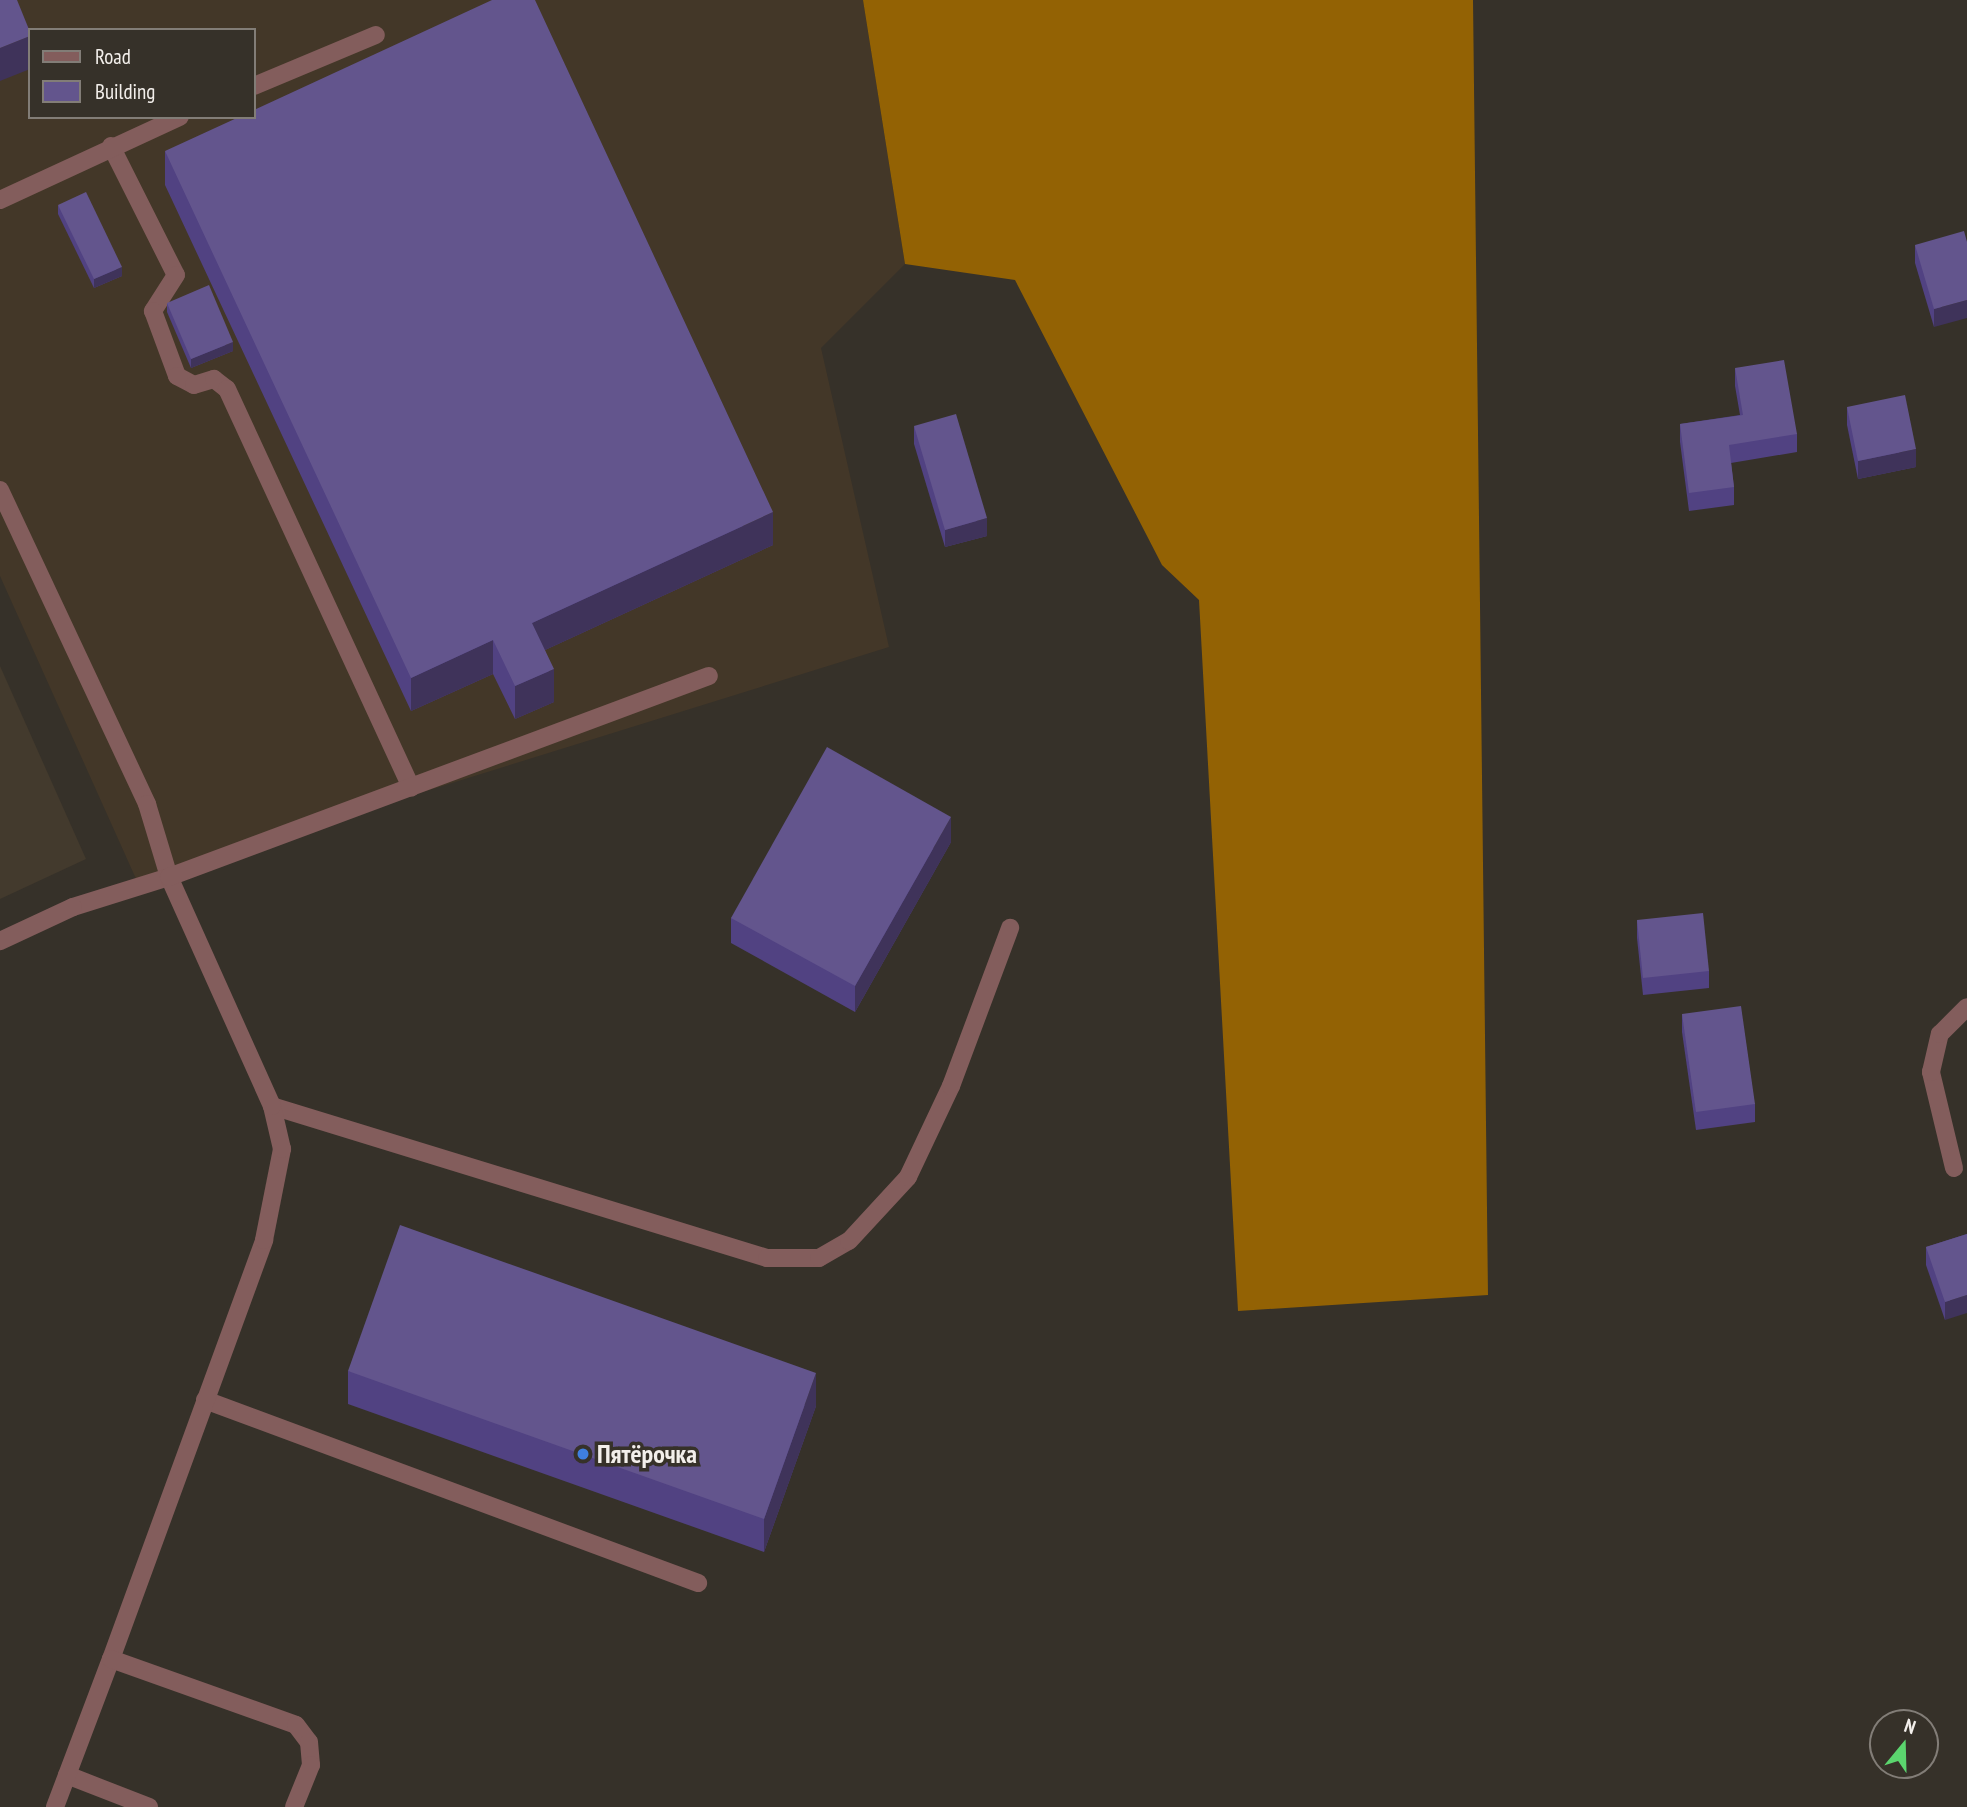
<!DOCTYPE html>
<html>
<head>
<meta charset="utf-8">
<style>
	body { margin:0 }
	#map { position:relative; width:1967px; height:1807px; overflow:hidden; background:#363129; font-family:"PT Sans Narrow",sans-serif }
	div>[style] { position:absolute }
	.built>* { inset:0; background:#433a2d }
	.industrial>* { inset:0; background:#433728 }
	.forest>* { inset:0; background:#936204 }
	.lane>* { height:18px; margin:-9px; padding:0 9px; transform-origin:9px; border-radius:9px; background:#835d5c }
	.street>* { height:18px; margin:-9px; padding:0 9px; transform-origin:9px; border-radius:9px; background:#835d5c }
	.wall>* { inset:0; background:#514282 }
	.shaded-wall>* { inset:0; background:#3f335a }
	.building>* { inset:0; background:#63558d }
	.dots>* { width:19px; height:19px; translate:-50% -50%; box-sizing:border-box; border:4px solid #363129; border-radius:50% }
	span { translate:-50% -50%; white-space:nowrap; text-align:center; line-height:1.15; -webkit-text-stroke:7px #363129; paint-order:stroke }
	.poi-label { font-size:26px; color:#f3efeb; font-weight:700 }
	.left { translate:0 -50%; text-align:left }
	.legend { position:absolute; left:28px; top:28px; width:228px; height:91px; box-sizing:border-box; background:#363129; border:2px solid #827d77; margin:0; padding:9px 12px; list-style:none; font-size:21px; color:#f3efeb }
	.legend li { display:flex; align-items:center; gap:14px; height:35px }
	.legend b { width:35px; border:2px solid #827d77 }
	.north { position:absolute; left:1869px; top:1709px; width:70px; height:70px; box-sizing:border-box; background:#363129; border:2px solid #827d77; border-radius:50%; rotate:19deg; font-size:19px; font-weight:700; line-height:28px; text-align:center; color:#f3efeb }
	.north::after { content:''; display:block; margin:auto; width:24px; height:32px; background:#5bd56e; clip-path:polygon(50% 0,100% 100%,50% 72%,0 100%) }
</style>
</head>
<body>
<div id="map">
	<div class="built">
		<div style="clip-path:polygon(0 666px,86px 859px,0 899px)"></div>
	</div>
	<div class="industrial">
		<div style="clip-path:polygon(evenodd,0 0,863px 0,905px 264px,821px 348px,889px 647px,137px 881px,0 576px,0 0,30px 30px,254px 30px,254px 117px,30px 117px,30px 30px)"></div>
	</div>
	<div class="forest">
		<div style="clip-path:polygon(863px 0,1473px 0,1488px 1295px,1238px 1311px,1199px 600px,1162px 565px,1015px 280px,905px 264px)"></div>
	</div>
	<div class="lane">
		<div style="left:254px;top:86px;width:132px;rotate:-22.7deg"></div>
		<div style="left:111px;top:146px;width:144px;rotate:63.3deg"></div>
		<div style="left:176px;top:275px;width:43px;rotate:122.6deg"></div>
		<div style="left:153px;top:311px;width:69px;rotate:69.7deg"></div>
		<div style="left:177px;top:376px;width:19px;rotate:28deg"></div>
		<div style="left:194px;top:385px;width:21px;rotate:-17deg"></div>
		<div style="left:214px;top:379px;width:16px;rotate:38deg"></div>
		<div style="left:227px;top:389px;width:439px;rotate:65.2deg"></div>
		<div style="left:0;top:200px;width:198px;rotate:-24.8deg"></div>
		<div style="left:0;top:490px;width:347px;rotate:64.9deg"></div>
		<div style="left:147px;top:804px;width:76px;rotate:73.2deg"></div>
		<div style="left:169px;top:877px;width:101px;rotate:162.6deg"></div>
		<div style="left:73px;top:907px;width:81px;rotate:155deg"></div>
		<div style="left:272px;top:1106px;width:518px;rotate:17.07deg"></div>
		<div style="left:767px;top:1258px;width:52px"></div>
		<div style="left:819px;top:1258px;width:34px;rotate:-30deg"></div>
		<div style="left:849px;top:1241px;width:87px;rotate:-47.3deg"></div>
		<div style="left:908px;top:1177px;width:101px;rotate:-64.7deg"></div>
		<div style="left:951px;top:1086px;width:169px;rotate:-69.5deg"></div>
		<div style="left:205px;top:1400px;width:526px;rotate:20.36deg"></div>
		<div style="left:111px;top:1659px;width:446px;rotate:-69.9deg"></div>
		<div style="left:264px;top:1240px;width:93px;rotate:-78.8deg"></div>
		<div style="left:282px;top:1149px;width:44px;rotate:-103.1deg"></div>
		<div style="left:272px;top:1106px;width:251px;rotate:-114.2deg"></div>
		<div style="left:169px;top:877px;width:576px;rotate:-20.42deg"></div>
		<div style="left:67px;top:1775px;width:88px;rotate:21.3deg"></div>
		<div style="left:55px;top:1807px;width:158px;rotate:-69.3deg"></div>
		<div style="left:111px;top:1659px;width:196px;rotate:19.6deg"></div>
		<div style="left:296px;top:1725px;width:21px;rotate:53deg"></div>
		<div style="left:309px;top:1742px;width:23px;rotate:85deg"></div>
		<div style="left:311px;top:1765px;width:45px;rotate:112deg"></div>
	</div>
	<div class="street">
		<div style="left:1954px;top:1168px;width:99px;rotate:-103.5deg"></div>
		<div style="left:1931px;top:1072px;width:39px;rotate:-77deg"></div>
		<div style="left:1940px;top:1034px;width:38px;rotate:-45deg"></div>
	</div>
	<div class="wall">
		<div style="clip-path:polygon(165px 151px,773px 545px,545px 650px,554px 702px,515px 719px,493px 674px,411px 711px,165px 185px)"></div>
		<div style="clip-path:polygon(58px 205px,122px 276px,94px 288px,58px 214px)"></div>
		<div style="clip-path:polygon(1967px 242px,1934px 327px,1915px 263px,1915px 245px)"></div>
		<div style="clip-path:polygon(167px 303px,233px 351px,191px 368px,167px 312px)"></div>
		<div style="clip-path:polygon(1735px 368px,1797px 434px,1797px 452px,1731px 463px,1734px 487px,1734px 505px,1689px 511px,1680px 442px,1680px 424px,1740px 415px,1735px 386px)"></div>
		<div style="clip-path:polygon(1847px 407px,1916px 467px,1858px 479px,1847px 425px)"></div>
		<div style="clip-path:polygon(914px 426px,987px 536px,945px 547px,914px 444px)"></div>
		<div style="clip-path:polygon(951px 842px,855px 1012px,731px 943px,731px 918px)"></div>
		<div style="clip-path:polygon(1637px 920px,1709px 971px,1709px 988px,1643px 995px,1637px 938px)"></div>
		<div style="clip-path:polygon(1682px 1014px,1755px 1104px,1755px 1122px,1696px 1130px,1682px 1032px)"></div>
		<div style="clip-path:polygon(1967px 1234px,1945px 1320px,1926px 1265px,1926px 1247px)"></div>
		<div style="clip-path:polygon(348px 1371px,816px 1406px,764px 1552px,348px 1404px)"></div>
	</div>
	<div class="shaded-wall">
		<div style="clip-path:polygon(30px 36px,30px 69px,0 81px,0 48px)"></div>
		<div style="clip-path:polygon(122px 267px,122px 276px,94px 288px,94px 279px)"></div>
		<div style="clip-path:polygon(1967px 300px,1967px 318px,1934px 327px,1934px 309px)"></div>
		<div style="clip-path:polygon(233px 342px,233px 351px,191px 368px,191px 359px)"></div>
		<div style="clip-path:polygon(1916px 449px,1916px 467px,1858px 479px,1858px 461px)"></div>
		<div style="clip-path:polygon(773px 512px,773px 545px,532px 656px,532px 623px)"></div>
		<div style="clip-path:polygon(987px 518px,987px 536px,945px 547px,945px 530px)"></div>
		<div style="clip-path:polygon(493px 640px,493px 674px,411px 711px,411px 678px)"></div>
		<div style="clip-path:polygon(554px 669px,554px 702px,515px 719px,515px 686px)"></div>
		<div style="clip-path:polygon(951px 817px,951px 842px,855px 1012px,855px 986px)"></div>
		<div style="clip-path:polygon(1967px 1295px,1967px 1313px,1945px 1320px,1945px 1302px)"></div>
		<div style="clip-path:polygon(816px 1373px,816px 1406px,764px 1552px,764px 1519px)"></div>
	</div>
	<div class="building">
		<div style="clip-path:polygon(0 0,17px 0,30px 32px,30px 36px,0 48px)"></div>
		<div style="clip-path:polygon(492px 0,535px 0,773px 512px,532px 623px,554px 669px,515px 686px,493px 640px,411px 678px,165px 151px,239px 117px,254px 117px,254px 110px)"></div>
		<div style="clip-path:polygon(86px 192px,122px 267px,94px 279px,58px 205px)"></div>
		<div style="clip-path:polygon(1964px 231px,1967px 242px,1967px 300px,1934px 309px,1915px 245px)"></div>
		<div style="clip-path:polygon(209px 285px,233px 342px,191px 359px,167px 303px)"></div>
		<div style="clip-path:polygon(1784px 360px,1797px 434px,1729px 445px,1734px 487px,1689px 493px,1680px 424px,1743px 415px,1735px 368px)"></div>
		<div style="clip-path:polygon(1905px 395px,1916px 449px,1858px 461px,1847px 407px)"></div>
		<div style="clip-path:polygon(956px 414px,987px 518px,945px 530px,914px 426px)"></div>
		<div style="clip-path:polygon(827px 747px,951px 817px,855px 986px,731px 918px)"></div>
		<div style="clip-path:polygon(1703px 913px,1709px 971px,1643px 978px,1637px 920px)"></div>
		<div style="clip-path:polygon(1741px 1006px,1755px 1104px,1696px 1112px,1682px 1014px)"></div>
		<div style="clip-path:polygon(400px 1225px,816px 1373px,764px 1519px,348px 1371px)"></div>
		<div style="clip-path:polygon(1967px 1234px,1967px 1295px,1945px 1302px,1926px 1247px)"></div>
	</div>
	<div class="dots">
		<div style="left:583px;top:1454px;background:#3f7fe0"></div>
	</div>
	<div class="poi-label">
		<span class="left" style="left:597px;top:1454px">Пятёрочка</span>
	</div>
	<ul class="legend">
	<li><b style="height:9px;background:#835d5c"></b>Road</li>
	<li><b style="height:19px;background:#63558d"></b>Building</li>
	</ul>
	<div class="north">N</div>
</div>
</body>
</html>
